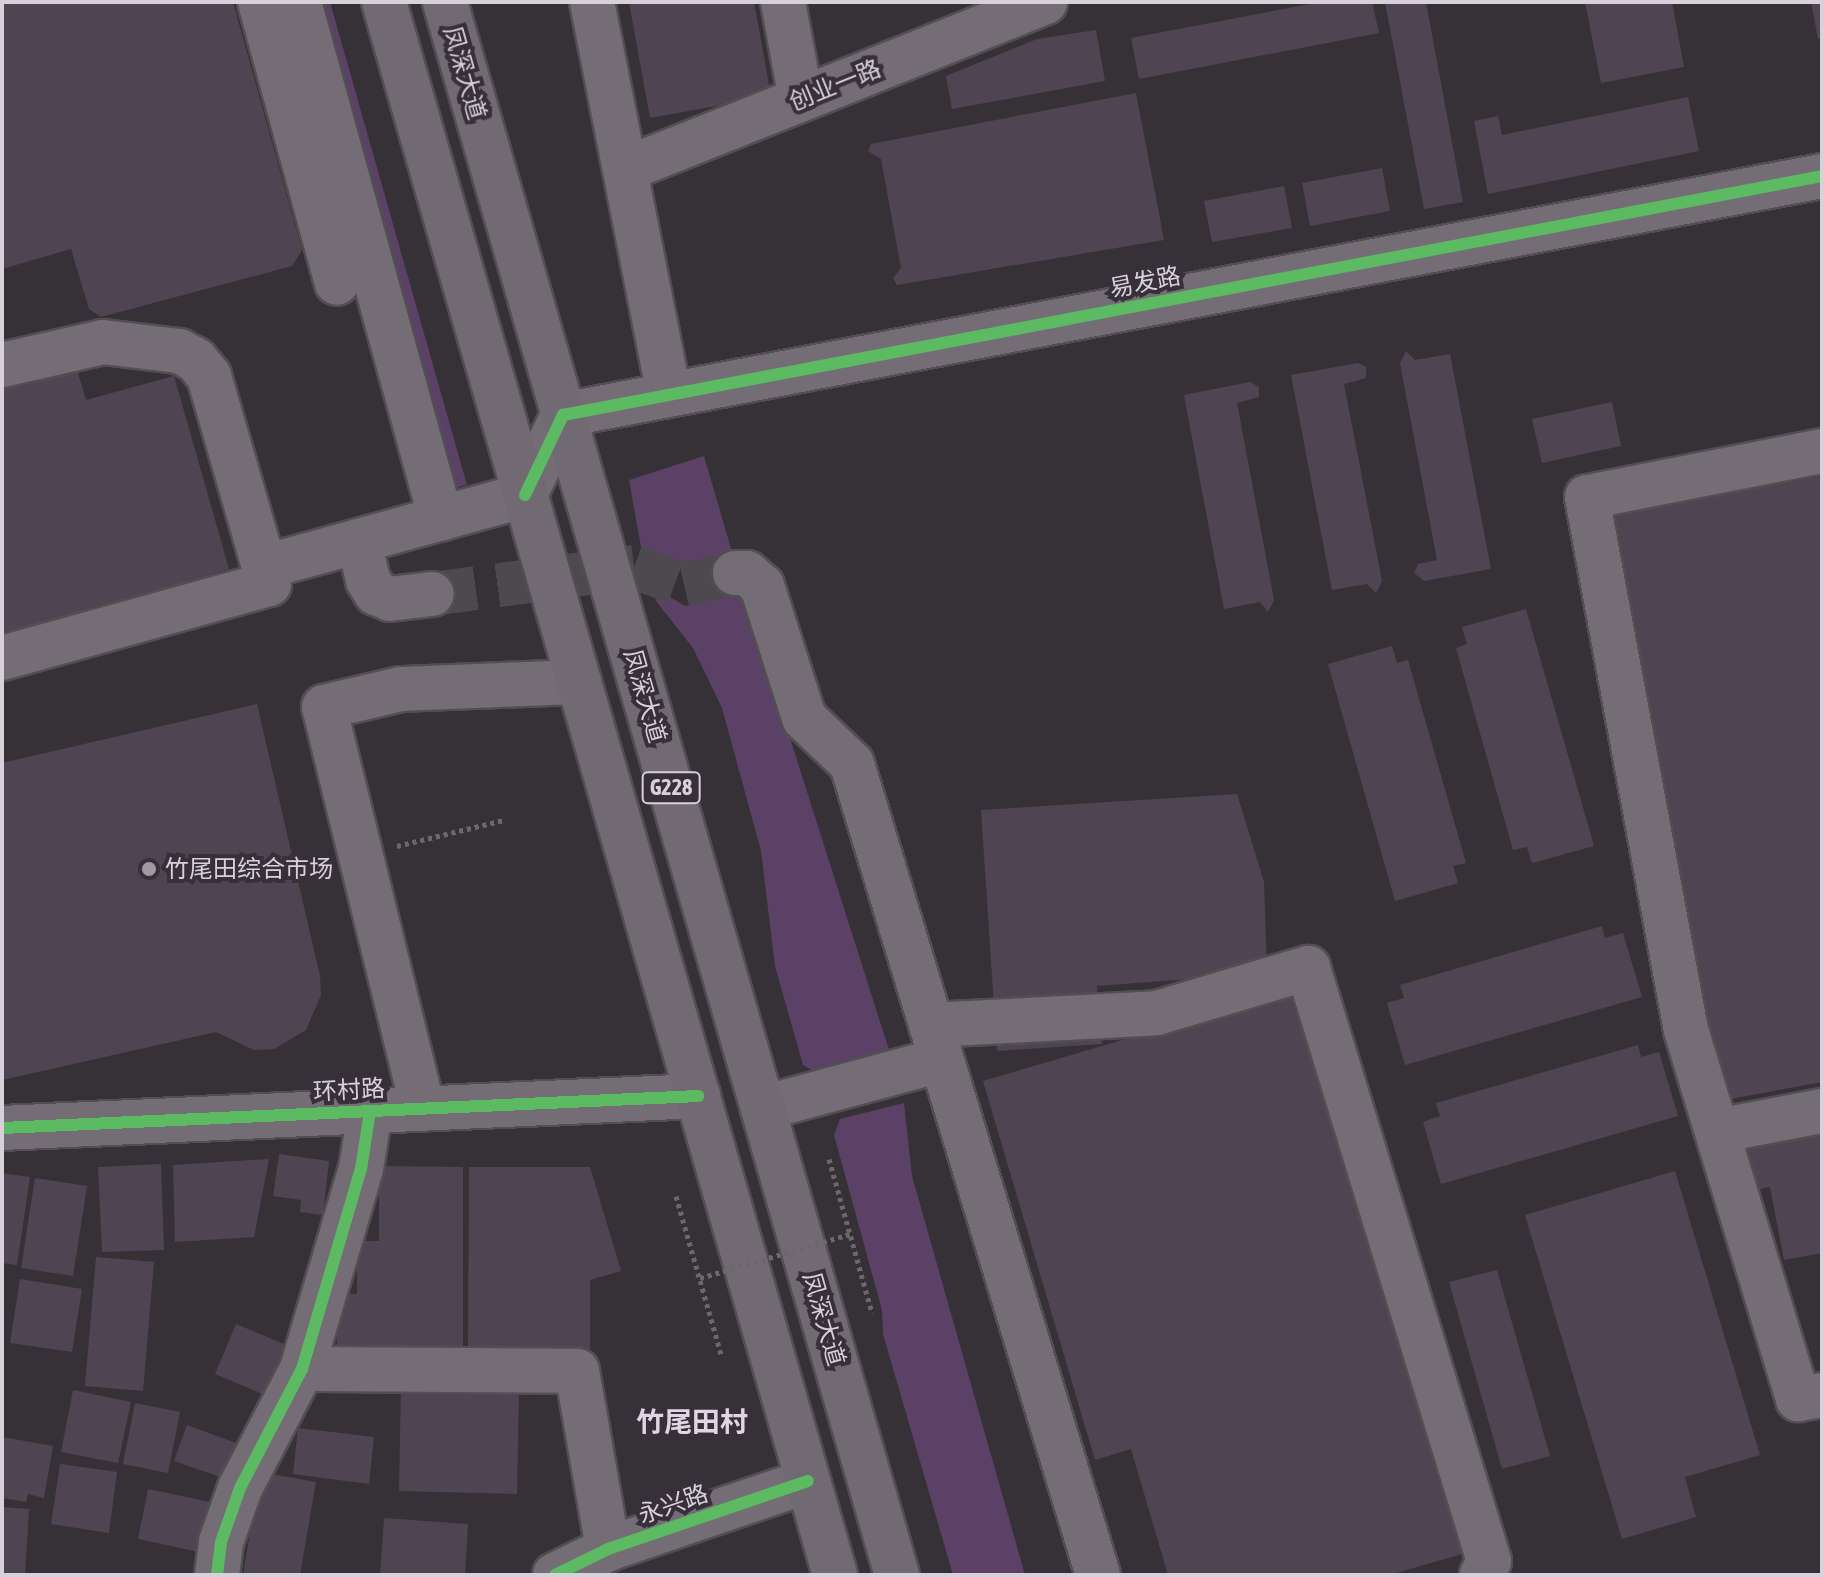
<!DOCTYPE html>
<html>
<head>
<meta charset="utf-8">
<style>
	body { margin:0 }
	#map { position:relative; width:1824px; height:1577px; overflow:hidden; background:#363137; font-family:"Asap Condensed","Noto Sans SC",sans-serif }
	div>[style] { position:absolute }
	.green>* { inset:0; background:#5c4166 }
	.building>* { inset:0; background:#4f4552 }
	.minor-tunnel>* { height:44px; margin-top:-22px; transform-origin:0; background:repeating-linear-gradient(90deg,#4e494f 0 44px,transparent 0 66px) }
	.path>* { height:5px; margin-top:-2.5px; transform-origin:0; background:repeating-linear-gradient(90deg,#6c666d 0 4px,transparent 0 8px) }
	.roads { filter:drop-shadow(2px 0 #524f53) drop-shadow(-2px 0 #524f53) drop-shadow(0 2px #524f53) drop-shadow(0 -2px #524f53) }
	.minor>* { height:44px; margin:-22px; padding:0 22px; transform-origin:22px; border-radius:22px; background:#746d76 }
	.highway>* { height:44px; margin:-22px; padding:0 22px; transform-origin:22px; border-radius:22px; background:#726a73 }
	.path-bridge>* { height:5px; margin-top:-2.5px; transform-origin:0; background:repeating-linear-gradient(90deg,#6c666d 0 4px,transparent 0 8px) }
	.cycleway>* { height:12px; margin:-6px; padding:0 6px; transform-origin:6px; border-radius:6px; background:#5cba63 }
	.dots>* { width:22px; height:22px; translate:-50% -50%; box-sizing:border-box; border:4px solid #372f39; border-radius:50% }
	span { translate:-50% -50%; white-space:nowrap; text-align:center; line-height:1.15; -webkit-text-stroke:8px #372f39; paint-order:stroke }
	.shield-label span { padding:2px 6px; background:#372f39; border:2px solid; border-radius:6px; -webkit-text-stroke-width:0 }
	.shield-label { font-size:22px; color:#d7d2d9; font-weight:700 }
	.street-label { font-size:24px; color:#d7d2d9 }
	.poi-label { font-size:24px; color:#d7d2d9 }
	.left { translate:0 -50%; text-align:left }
	.quarter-label { font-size:28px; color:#dfd6e3; font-weight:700 }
	.frame { position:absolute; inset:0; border:4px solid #d7d2d9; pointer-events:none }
</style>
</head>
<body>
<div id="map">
	<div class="green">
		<div style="clip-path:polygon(315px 2px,330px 2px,467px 485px,458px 487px,448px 478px)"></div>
		<div style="clip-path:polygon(704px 456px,732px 552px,682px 567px,641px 547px,629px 480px)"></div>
		<div style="clip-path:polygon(653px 587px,685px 606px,743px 590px,889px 1050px,813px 1071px,803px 1065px,775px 966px,761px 851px,722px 708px,693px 648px,656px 601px)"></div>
		<div style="clip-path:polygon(904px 1103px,912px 1176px,1025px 1575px,953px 1575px,883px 1334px,882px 1310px,834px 1135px,840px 1119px)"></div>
	</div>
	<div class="building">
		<div style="clip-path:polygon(2px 2px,233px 2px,302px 250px,292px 266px,101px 317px,89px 309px,71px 249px,2px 269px)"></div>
		<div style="clip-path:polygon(629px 2px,754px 2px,771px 96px,650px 118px)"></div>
		<div style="clip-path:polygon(1320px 2px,1372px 2px,1379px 33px,1139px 79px,1131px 38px)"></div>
		<div style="clip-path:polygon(1385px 2px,1426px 2px,1463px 202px,1424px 209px)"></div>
		<div style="clip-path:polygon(1585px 2px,1672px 2px,1684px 67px,1601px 83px)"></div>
		<div style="clip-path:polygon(1811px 2px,1822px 2px,1822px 38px,1818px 39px)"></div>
		<div style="clip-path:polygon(1096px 30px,1105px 81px,952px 109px,946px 76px,1037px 39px)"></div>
		<div style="clip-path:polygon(1136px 93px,1164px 240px,897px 285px,893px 278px,901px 268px,881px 159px,868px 151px,871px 144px)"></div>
		<div style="clip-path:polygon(1688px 97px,1699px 151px,1488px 194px,1474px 121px,1498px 116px,1502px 135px)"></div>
		<div style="clip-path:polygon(1382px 168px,1390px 211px,1310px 226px,1302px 183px)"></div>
		<div style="clip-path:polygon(1284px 186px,1292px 228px,1212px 242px,1204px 201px)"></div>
		<div style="clip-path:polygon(1406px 351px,1415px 360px,1450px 354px,1491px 569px,1424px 581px,1414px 573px,1418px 564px,1437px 560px,1400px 363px)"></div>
		<div style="clip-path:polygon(72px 353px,86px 400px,174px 376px,229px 569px,179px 584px,184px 602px,2px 653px,2px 372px)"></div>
		<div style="clip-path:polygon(1358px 363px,1366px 367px,1366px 378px,1344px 384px,1382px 581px,1376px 593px,1367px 584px,1332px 590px,1291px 375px)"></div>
		<div style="clip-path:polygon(1250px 382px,1259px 387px,1259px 397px,1237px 403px,1274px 600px,1268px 612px,1260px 602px,1224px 609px,1184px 395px)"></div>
		<div style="clip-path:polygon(1612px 402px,1621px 446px,1542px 463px,1532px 419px)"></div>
		<div style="clip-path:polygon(1822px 476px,1822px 1082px,1720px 1101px,1608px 515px)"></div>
		<div style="clip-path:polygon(1526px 609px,1594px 846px,1532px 863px,1527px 847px,1513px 850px,1456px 648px,1467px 644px,1462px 627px)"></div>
		<div style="clip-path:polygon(1392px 646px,1397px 663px,1408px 660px,1466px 863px,1453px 866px,1458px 883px,1395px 901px,1328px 664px)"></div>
		<div style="clip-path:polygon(257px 704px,320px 976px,321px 995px,306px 1030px,274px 1049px,254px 1050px,216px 1032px,2px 1080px,2px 763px)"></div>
		<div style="clip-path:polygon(1237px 794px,1264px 882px,1267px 973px,1097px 986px,1102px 1044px,997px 1051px,981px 810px)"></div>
		<div style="clip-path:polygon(1602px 926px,1605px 938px,1623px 933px,1642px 997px,1405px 1065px,1387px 1003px,1404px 998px,1400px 985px)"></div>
		<div style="clip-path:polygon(1293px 990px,1462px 1554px,1389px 1575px,1168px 1575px,1131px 1449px,1095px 1460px,983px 1081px)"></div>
		<div style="clip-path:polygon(1638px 1045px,1641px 1057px,1659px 1052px,1678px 1116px,1441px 1184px,1423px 1122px,1440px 1116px,1436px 1103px)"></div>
		<div style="clip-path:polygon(1822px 1134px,1822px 1253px,1784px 1260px,1770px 1187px,1755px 1190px,1747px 1148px)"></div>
		<div style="clip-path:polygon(279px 1154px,329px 1161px,323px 1215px,300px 1212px,301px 1200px,273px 1196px)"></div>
		<div style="clip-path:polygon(269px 1159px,254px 1237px,175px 1242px,173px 1165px)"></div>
		<div style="clip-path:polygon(161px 1164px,164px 1250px,102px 1252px,98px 1167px)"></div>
		<div style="clip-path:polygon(379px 1166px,463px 1167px,463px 1349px,337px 1349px,336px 1313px,345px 1313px,345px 1294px,357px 1294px,357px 1241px,379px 1241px)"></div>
		<div style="clip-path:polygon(469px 1167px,590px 1167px,621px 1271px,590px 1280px,590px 1350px,468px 1349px)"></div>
		<div style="clip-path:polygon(1675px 1171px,1760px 1455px,1685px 1477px,1696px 1517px,1622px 1539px,1525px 1215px)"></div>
		<div style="clip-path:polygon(2px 1173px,30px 1177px,17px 1265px,2px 1263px)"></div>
		<div style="clip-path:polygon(35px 1178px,87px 1186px,73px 1276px,21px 1268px)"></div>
		<div style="clip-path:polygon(96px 1257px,154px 1262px,143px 1391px,85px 1386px)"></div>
		<div style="clip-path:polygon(1497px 1270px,1550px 1456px,1502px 1469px,1449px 1282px)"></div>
		<div style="clip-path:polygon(20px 1279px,82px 1289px,72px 1352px,10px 1343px)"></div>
		<div style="clip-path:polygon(236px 1324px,294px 1348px,272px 1398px,215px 1374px)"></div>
		<div style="clip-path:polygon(401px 1384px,519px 1388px,517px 1494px,399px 1491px)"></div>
		<div style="clip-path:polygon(73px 1390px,131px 1402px,118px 1463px,61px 1452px)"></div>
		<div style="clip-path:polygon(135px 1403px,180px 1412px,168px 1473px,123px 1464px)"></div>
		<div style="clip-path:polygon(187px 1425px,241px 1445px,229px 1480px,174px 1461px)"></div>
		<div style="clip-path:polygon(298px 1428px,374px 1437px,369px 1484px,293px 1474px)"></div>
		<div style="clip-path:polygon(2px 1437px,53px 1446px,44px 1498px,28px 1494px,26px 1502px,2px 1498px)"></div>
		<div style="clip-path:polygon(60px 1464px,117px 1472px,109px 1533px,51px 1524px)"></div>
		<div style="clip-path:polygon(260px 1472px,316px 1482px,300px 1575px,243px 1575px)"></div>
		<div style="clip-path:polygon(148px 1489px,215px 1503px,204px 1553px,138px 1539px)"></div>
		<div style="clip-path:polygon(2px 1507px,29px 1509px,25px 1575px,2px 1575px)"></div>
		<div style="clip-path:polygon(384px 1518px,468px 1524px,465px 1575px,380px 1575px)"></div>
	</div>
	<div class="minor-tunnel">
		<div style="left:432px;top:594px;width:204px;rotate:-7.6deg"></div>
		<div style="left:634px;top:567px;width:53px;rotate:19.8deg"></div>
		<div style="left:684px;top:585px;width:52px;rotate:-13.2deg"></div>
	</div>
	<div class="path">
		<div style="left:397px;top:846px;width:110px;rotate:-13.7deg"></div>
		<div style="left:829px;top:1159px;width:160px;rotate:74.4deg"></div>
		<div style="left:676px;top:1196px;width:167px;rotate:74.1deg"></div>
	</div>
	<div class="roads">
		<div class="minor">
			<div style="left:260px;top:2px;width:291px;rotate:74.7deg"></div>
			<div style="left:299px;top:2px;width:536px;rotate:74.64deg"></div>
			<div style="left:592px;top:2px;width:399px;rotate:78.9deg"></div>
			<div style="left:783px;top:2px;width:99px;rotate:79.5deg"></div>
			<div style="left:626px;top:169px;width:451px;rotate:-21.7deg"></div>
			<div style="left:2px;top:365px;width:104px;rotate:-12.8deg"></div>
			<div style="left:103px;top:342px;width:77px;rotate:6.8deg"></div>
			<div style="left:179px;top:351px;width:19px;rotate:28deg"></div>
			<div style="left:196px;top:360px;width:21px;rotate:51deg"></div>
			<div style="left:209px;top:376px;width:199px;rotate:73.9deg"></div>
			<div style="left:1822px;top:451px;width:239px;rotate:168.9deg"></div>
			<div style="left:1587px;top:497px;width:542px;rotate:79.48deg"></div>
			<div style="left:1686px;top:1030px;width:386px;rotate:73.1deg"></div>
			<div style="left:1798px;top:1399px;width:24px;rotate:-9deg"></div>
			<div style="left:359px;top:541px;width:40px;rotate:77deg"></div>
			<div style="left:368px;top:580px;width:15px;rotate:58deg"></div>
			<div style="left:376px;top:593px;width:15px;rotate:23deg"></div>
			<div style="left:390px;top:599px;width:42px;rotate:-6.8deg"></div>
			<div style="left:735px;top:573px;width:12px"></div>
			<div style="left:747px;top:573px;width:20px;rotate:41deg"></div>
			<div style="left:762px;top:586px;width:139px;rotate:72.3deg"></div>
			<div style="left:804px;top:718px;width:66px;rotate:43.8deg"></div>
			<div style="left:852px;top:764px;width:847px;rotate:73.13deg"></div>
			<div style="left:2px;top:658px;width:277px;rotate:-15.5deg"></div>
			<div style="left:269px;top:584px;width:18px;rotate:-106deg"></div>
			<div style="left:264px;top:567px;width:271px;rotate:-15.4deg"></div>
			<div style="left:525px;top:495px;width:89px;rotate:-64.6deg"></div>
			<div style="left:563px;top:415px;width:1281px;rotate:-10.75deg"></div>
			<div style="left:931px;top:1025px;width:226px;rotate:-3deg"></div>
			<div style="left:1157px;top:1013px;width:158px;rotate:-16.6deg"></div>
			<div style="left:1308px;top:968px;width:620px;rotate:73.03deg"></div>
			<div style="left:1489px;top:1561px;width:16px;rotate:117deg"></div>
			<div style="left:763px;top:1108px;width:184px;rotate:-15.1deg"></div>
			<div style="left:423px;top:1109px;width:414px;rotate:-103.8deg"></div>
			<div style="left:324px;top:707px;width:79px;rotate:-13.2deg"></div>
			<div style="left:401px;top:689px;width:178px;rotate:-2.3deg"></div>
			<div style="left:2px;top:1128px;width:697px;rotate:-2.63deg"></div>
			<div style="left:1717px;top:1131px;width:107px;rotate:-10.8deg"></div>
			<div style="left:302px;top:1369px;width:275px;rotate:0.4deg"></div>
			<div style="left:577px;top:1371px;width:181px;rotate:80.1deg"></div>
			<div style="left:217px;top:1575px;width:33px;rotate:-83deg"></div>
			<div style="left:221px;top:1542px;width:57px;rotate:-70.6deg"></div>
			<div style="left:240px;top:1488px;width:134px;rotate:-62.5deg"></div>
			<div style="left:302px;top:1369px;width:209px;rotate:-73.6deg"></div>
			<div style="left:361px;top:1169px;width:59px;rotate:-81.2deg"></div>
			<div style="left:555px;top:1575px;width:59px;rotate:-26.1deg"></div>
			<div style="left:608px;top:1549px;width:211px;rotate:-18.8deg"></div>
		</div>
		<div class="highway">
			<div style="left:384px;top:2px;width:1636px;rotate:74deg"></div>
			<div style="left:445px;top:2px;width:1637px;rotate:73.97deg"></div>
		</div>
	</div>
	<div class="path-bridge">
		<div style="left:700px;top:1278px;width:156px;rotate:-16.3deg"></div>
	</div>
	<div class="cycleway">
		<div style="left:525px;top:495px;width:89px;rotate:-64.6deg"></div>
		<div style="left:563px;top:415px;width:1281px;rotate:-10.75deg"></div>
		<div style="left:2px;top:1128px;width:697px;rotate:-2.63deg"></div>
		<div style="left:217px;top:1575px;width:33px;rotate:-83deg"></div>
		<div style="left:221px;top:1542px;width:57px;rotate:-70.6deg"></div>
		<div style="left:240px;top:1488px;width:134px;rotate:-62.5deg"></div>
		<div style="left:302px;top:1369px;width:209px;rotate:-73.6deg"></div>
		<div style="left:361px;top:1169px;width:59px;rotate:-81.2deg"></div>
		<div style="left:555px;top:1575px;width:59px;rotate:-26.1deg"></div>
		<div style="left:608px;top:1549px;width:211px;rotate:-18.8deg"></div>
	</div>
	<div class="dots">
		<div style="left:149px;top:869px;background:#9f9aa0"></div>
	</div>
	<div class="shield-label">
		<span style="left:671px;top:788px">G228</span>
	</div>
	<div class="street-label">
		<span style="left:465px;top:73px;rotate:74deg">凤深大道</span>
		<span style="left:835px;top:85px;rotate:-22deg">创业一路</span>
		<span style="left:1145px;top:282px;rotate:-11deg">易发路</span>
		<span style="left:645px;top:696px;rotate:74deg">凤深大道</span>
		<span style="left:349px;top:1090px;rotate:-3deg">环村路</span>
		<span style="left:824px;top:1319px;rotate:74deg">凤深大道</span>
		<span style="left:673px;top:1504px;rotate:-19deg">永兴路</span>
	</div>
	<div class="poi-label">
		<span class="left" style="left:165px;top:869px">竹尾田综合市场</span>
	</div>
	<div class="quarter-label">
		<span style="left:692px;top:1422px">竹尾田村</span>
	</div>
	<div class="frame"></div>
</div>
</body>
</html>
